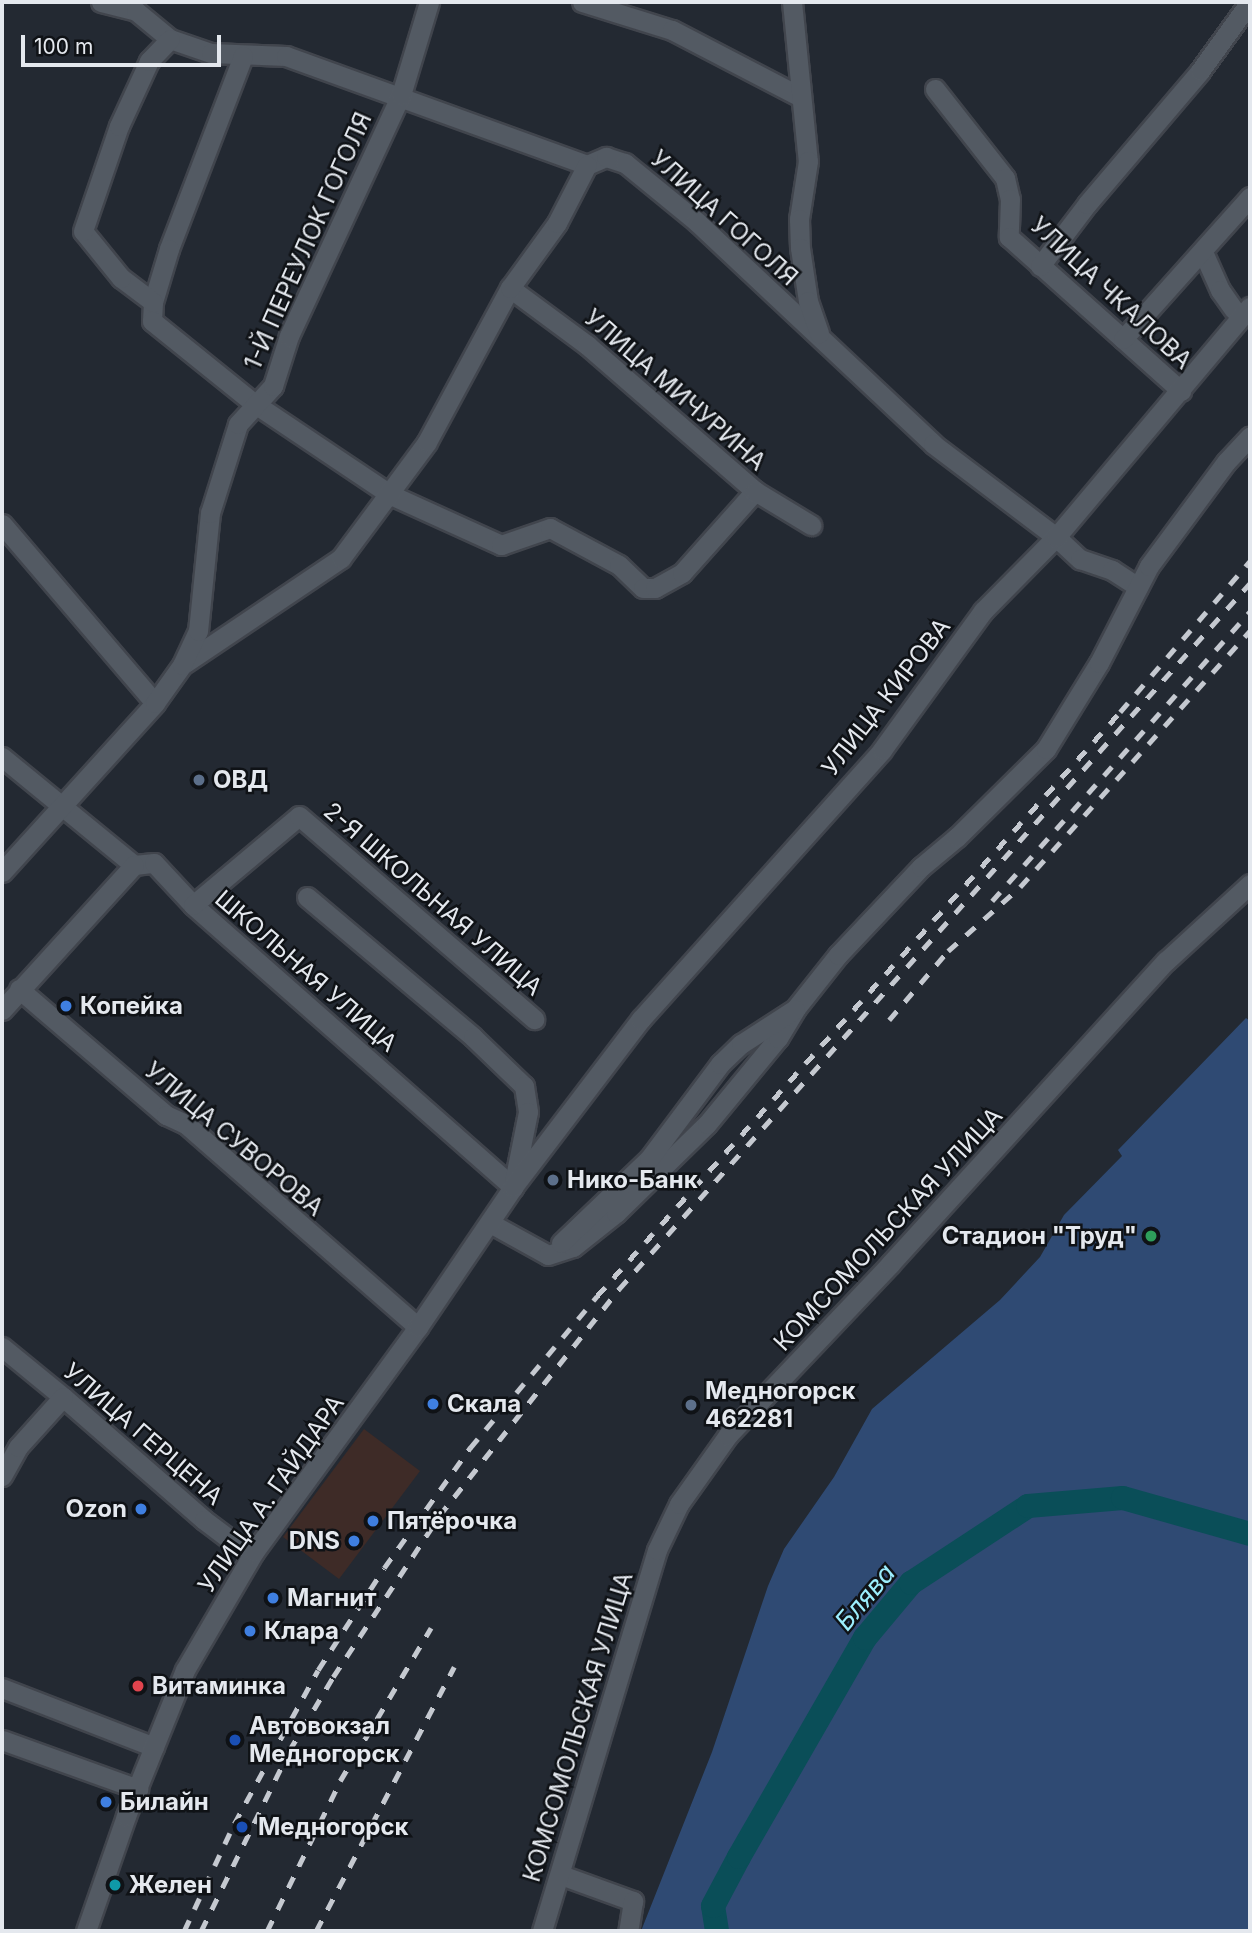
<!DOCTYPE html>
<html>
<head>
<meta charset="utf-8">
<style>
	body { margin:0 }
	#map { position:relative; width:1252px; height:1933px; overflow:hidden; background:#232932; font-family:Inter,sans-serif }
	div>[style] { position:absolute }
	.commercial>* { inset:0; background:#3e2b27 }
	.green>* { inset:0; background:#2f4a73 }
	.river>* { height:24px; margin:-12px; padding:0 12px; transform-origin:12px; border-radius:12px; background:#0a4e58 }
	.roads { filter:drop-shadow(2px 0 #41454d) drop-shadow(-2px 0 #41454d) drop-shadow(0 2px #41454d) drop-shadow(0 -2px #41454d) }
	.minor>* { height:19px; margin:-9.5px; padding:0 9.5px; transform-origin:9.5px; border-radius:9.5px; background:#535a63 }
	.rail>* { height:4.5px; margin-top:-2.25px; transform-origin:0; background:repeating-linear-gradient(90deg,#c5c9d0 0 12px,transparent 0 24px) }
	.dots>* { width:19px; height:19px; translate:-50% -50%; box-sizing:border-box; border:4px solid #0f1216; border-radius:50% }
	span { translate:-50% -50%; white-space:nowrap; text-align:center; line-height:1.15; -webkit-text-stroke:5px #0f1216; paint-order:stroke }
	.street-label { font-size:24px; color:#e4e8ee }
	.poi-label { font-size:24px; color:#e4e8ee; font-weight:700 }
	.left { translate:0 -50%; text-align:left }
	.right { translate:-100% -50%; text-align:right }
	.water-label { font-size:26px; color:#9ceefd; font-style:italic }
	.frame { position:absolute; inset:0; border:4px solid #e4e8ee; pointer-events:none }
	.scale { position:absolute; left:21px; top:35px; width:200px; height:32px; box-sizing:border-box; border:4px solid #e4e8ee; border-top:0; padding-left:9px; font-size:21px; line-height:24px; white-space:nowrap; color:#e4e8ee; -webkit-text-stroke:5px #0f1216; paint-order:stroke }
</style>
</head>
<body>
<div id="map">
	<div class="commercial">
		<div style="clip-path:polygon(364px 1429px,420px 1471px,339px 1579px,283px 1537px)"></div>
	</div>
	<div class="green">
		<div style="clip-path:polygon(1246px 1018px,1250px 1021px,1250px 1931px,641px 1931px,712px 1752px,768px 1586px,784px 1549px,834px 1477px,872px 1409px,1000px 1300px,1040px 1257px,1064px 1215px,1122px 1156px,1118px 1150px)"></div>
	</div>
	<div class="river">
		<div style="left:717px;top:1931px;width:25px;rotate:-99deg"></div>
		<div style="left:713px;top:1906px;width:55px;rotate:-62deg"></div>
		<div style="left:739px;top:1857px;width:253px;rotate:-60.1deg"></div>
		<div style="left:865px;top:1638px;width:72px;rotate:-50.1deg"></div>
		<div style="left:911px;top:1583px;width:140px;rotate:-33.3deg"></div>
		<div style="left:1028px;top:1506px;width:95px;rotate:-4.8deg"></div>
		<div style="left:1123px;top:1498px;width:132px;rotate:15.8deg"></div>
	</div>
	<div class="roads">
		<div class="minor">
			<div style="left:101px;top:2px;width:36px;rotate:14deg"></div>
			<div style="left:136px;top:11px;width:44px;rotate:39.5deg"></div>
			<div style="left:170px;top:39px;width:43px;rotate:18.9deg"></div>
			<div style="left:211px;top:53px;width:75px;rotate:2.3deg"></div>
			<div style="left:286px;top:56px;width:320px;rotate:19.9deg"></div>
			<div style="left:587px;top:165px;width:21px;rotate:-23deg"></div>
			<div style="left:606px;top:157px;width:20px;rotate:18deg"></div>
			<div style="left:625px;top:163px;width:93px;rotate:39.3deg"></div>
			<div style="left:697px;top:222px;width:324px;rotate:43.2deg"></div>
			<div style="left:933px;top:444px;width:154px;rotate:37.1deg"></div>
			<div style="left:1056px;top:537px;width:33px;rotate:43deg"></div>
			<div style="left:1080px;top:559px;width:34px;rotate:19deg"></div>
			<div style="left:1112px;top:570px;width:31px;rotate:33deg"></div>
			<div style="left:582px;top:2px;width:94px;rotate:17.3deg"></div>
			<div style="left:672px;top:30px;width:143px;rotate:27.5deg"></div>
			<div style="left:792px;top:2px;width:160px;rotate:84.3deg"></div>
			<div style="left:808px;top:161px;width:59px;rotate:98.8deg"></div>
			<div style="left:799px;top:219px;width:29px;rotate:88deg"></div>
			<div style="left:800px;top:248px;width:54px;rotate:81.4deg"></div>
			<div style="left:808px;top:301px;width:34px;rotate:71deg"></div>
			<div style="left:243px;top:56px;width:207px;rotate:111deg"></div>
			<div style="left:169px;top:249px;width:55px;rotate:106.8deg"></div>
			<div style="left:153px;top:302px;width:19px;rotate:93deg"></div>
			<div style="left:152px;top:321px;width:132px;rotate:38.9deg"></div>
			<div style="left:255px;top:404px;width:164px;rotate:33.8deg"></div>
			<div style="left:391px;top:495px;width:121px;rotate:24.4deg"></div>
			<div style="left:501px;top:545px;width:52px;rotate:-19.1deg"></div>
			<div style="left:550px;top:528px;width:78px;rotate:28.2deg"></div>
			<div style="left:619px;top:565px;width:33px;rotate:44deg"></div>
			<div style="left:643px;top:588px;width:12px"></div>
			<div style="left:655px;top:588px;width:31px;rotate:-29deg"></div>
			<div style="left:682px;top:573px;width:110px;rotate:-48.3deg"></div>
			<div style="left:935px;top:89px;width:113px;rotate:51.8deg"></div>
			<div style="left:1005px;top:178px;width:22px;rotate:77deg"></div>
			<div style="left:1010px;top:199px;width:38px;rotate:92deg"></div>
			<div style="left:1009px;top:237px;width:231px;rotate:41.8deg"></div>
			<div style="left:1203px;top:252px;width:42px;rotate:65.9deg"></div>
			<div style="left:1220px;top:290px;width:24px;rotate:55deg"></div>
			<div style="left:1040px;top:266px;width:78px;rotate:-52.8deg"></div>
			<div style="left:1087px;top:204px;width:175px;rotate:-49.6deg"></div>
			<div style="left:1200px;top:71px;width:85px;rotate:-54.1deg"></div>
			<div style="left:510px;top:288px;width:96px;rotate:36.5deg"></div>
			<div style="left:587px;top:345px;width:223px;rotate:41deg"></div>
			<div style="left:755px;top:491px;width:66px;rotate:31.3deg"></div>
			<div style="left:153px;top:302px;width:40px;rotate:-143deg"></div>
			<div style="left:121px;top:278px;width:60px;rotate:-129deg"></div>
			<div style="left:83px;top:231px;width:111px;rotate:-71.1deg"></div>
			<div style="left:119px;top:126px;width:72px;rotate:-65.2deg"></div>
			<div style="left:149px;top:61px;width:30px;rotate:-46deg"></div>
			<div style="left:1123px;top:339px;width:191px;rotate:-48.2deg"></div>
			<div style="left:2px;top:524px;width:235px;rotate:49.5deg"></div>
			<div style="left:185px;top:663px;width:188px;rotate:-33.9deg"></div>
			<div style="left:341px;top:558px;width:144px;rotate:-53.4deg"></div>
			<div style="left:427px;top:442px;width:175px;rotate:-61.7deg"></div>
			<div style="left:510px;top:288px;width:80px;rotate:-54.1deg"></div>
			<div style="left:557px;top:223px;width:65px;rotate:-62.7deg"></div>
			<div style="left:2px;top:757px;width:171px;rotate:39.3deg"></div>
			<div style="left:134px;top:865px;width:20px;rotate:-6deg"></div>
			<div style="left:154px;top:863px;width:57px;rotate:47.1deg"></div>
			<div style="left:193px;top:905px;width:427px;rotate:41.4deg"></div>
			<div style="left:2px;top:872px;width:228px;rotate:-47.8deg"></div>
			<div style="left:155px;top:703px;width:47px;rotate:-54.6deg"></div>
			<div style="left:182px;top:665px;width:38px;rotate:-65deg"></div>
			<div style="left:198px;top:631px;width:119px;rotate:-84.2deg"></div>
			<div style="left:210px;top:513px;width:93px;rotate:-72.5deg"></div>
			<div style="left:238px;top:424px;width:52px;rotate:-47.4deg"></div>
			<div style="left:273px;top:386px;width:52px;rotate:-72.3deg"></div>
			<div style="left:289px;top:336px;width:266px;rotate:-65.1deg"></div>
			<div style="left:401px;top:95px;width:97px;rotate:-73.2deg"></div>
			<div style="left:307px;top:897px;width:217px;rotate:40.1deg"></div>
			<div style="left:473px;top:1037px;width:71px;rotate:43.9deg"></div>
			<div style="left:524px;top:1086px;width:26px;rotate:81deg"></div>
			<div style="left:528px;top:1112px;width:71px;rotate:101.3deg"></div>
			<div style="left:193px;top:905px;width:138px;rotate:-40deg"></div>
			<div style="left:299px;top:816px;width:311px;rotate:40.8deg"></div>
			<div style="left:19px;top:989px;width:194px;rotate:40.6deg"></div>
			<div style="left:166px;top:1115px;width:23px;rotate:25deg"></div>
			<div style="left:187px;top:1125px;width:307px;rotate:41.2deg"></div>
			<div style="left:2px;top:1010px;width:196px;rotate:-47.7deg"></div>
			<div style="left:490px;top:1223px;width:66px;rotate:28.9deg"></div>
			<div style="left:548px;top:1255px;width:26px;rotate:-18deg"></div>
			<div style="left:573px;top:1247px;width:55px;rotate:-38.3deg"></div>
			<div style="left:616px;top:1213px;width:127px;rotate:-44.4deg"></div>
			<div style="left:707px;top:1124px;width:112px;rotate:-50.5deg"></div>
			<div style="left:778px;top:1038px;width:35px;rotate:-59deg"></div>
			<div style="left:796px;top:1008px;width:68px;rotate:-51.6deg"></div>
			<div style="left:838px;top:955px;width:121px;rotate:-46.7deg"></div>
			<div style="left:921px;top:867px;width:47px;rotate:-39.8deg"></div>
			<div style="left:957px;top:837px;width:125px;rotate:-44.7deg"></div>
			<div style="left:1046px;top:749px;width:101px;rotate:-58.4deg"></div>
			<div style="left:1099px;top:663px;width:109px;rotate:-62.7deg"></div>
			<div style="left:1149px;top:566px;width:129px;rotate:-53.5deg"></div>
			<div style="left:1226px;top:462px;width:35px;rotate:-47deg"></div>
			<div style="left:561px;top:1243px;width:122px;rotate:-43.7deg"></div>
			<div style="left:649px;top:1159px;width:119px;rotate:-53.2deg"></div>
			<div style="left:720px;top:1064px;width:29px;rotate:-44deg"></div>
			<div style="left:741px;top:1044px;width:64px;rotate:-32.9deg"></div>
			<div style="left:2px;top:1347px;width:79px;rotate:39.3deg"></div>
			<div style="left:63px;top:1397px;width:187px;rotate:41.1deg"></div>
			<div style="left:204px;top:1520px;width:36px;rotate:37deg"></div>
			<div style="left:233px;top:1542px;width:23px;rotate:25deg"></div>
			<div style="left:2px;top:1476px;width:33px;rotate:-61deg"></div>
			<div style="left:18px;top:1447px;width:67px;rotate:-48deg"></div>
			<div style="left:2px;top:1688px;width:163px;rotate:21.2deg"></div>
			<div style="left:2px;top:1740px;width:145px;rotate:19.8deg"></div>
			<div style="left:561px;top:1875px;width:77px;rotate:19.9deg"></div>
			<div style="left:633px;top:1901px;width:30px;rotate:99deg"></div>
			<div style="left:86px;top:1931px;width:122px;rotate:-70.8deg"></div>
			<div style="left:126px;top:1816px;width:157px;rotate:-68deg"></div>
			<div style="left:185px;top:1670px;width:137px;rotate:-59.7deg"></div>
			<div style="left:254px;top:1552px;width:278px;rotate:-53.9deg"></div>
			<div style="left:418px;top:1327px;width:169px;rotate:-55.8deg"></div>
			<div style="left:513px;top:1187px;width:211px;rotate:-52.7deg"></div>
			<div style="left:641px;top:1019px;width:361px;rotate:-48.1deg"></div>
			<div style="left:882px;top:750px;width:172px;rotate:-54deg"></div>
			<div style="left:983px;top:611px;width:104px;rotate:-45.4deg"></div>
			<div style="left:1056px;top:537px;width:301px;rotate:-49.9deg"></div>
			<div style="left:542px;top:1931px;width:398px;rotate:-73.2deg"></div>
			<div style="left:657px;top:1550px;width:51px;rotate:-64.4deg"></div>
			<div style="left:679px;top:1504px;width:85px;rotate:-54.6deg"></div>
			<div style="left:728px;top:1435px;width:236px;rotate:-46.5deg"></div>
			<div style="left:890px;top:1264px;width:410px;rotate:-47.7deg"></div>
			<div style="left:1166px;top:961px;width:114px;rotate:-42.5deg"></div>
		</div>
	</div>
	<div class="rail">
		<div style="left:992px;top:901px;width:388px;rotate:-48.3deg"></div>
		<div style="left:889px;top:1020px;width:91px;rotate:-49.5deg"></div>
		<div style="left:948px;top:951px;width:96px;rotate:-41.6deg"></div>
		<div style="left:1020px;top:887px;width:344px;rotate:-48.1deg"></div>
		<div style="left:184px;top:1931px;width:118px;rotate:-65deg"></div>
		<div style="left:234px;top:1824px;width:175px;rotate:-61.4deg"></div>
		<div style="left:318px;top:1670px;width:121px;rotate:-57.1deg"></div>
		<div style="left:384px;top:1568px;width:148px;rotate:-54.4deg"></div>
		<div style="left:470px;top:1448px;width:198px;rotate:-50.1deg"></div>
		<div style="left:597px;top:1296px;width:784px;rotate:-48.15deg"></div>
		<div style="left:1120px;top:712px;width:199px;rotate:-49.3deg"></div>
		<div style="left:201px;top:1931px;width:200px;rotate:-63.9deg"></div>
		<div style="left:289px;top:1751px;width:86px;rotate:-59.3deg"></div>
		<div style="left:333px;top:1677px;width:193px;rotate:-56.6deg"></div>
		<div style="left:439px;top:1516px;width:290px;rotate:-51.6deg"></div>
		<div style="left:619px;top:1289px;width:947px;rotate:-48.21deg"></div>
		<div style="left:267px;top:1931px;width:167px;rotate:-64deg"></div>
		<div style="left:340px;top:1781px;width:178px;rotate:-59.3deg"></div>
		<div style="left:316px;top:1931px;width:298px;rotate:-62.4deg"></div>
	</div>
	<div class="dots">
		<div style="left:199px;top:780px;background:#5c6f8a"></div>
		<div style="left:66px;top:1006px;background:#3f7fe0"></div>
		<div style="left:553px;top:1180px;background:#5c6f8a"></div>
		<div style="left:1151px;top:1236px;background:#2e9e5b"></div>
		<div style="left:433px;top:1404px;background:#3f7fe0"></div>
		<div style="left:691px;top:1405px;background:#5c6f8a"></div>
		<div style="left:141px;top:1509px;background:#3f7fe0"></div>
		<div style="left:373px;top:1521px;background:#3f7fe0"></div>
		<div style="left:354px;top:1541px;background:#3f7fe0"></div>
		<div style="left:273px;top:1598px;background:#3f7fe0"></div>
		<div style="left:250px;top:1631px;background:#3f7fe0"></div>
		<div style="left:138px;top:1686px;background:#e0444e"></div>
		<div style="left:235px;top:1740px;background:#1a4fb4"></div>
		<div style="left:106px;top:1802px;background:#3f7fe0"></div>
		<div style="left:242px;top:1827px;background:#1a4fb4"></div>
		<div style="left:115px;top:1885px;background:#0f9aa8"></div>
	</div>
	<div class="street-label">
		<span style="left:724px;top:218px;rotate:42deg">УЛИЦА ГОГОЛЯ</span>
		<span style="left:308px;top:241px;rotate:-66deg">1-Й ПЕРЕУЛОК ГОГОЛЯ</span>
		<span style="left:1111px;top:293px;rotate:43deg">УЛИЦА ЧКАЛОВА</span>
		<span style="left:675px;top:390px;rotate:41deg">УЛИЦА МИЧУРИНА</span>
		<span style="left:886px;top:697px;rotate:-52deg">УЛИЦА КИРОВА</span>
		<span style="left:433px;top:899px;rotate:41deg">2-Я ШКОЛЬНАЯ УЛИЦА</span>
		<span style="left:306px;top:971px;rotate:41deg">ШКОЛЬНАЯ УЛИЦА</span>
		<span style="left:234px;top:1139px;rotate:40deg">УЛИЦА СУВОРОВА</span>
		<span style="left:888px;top:1229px;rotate:-47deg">КОМСОМОЛЬСКАЯ УЛИЦА</span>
		<span style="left:143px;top:1434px;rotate:41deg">УЛИЦА ГЕРЦЕНА</span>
		<span style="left:271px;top:1494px;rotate:-55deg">УЛИЦА А. ГАЙДАРА</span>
		<span style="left:578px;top:1727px;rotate:-73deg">КОМСОМОЛЬСКАЯ УЛИЦА</span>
	</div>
	<div class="poi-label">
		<span class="left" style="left:213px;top:780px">ОВД</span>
		<span class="left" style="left:80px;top:1006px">Копейка</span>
		<span class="left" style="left:567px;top:1180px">Нико-Банк</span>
		<span class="right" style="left:1137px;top:1236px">Стадион "Труд"</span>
		<span class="left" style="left:705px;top:1405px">Медногорск<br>462281</span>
		<span class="left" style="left:447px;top:1404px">Скала</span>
		<span class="right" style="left:127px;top:1509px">Ozon</span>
		<span class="left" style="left:387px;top:1521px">Пятёрочка</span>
		<span class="right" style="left:340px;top:1541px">DNS</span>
		<span class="left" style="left:287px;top:1598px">Магнит</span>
		<span class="left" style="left:264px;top:1631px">Клара</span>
		<span class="left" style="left:152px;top:1686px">Витаминка</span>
		<span class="left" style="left:249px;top:1740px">Автовокзал<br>Медногорск</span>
		<span class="left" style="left:120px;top:1802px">Билайн</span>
		<span class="left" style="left:258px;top:1827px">Медногорск</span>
		<span class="left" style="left:129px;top:1885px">Желен</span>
	</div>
	<div class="water-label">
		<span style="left:865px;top:1597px;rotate:-50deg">Блява</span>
	</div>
	<div class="frame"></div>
	<div class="scale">100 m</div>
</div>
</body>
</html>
